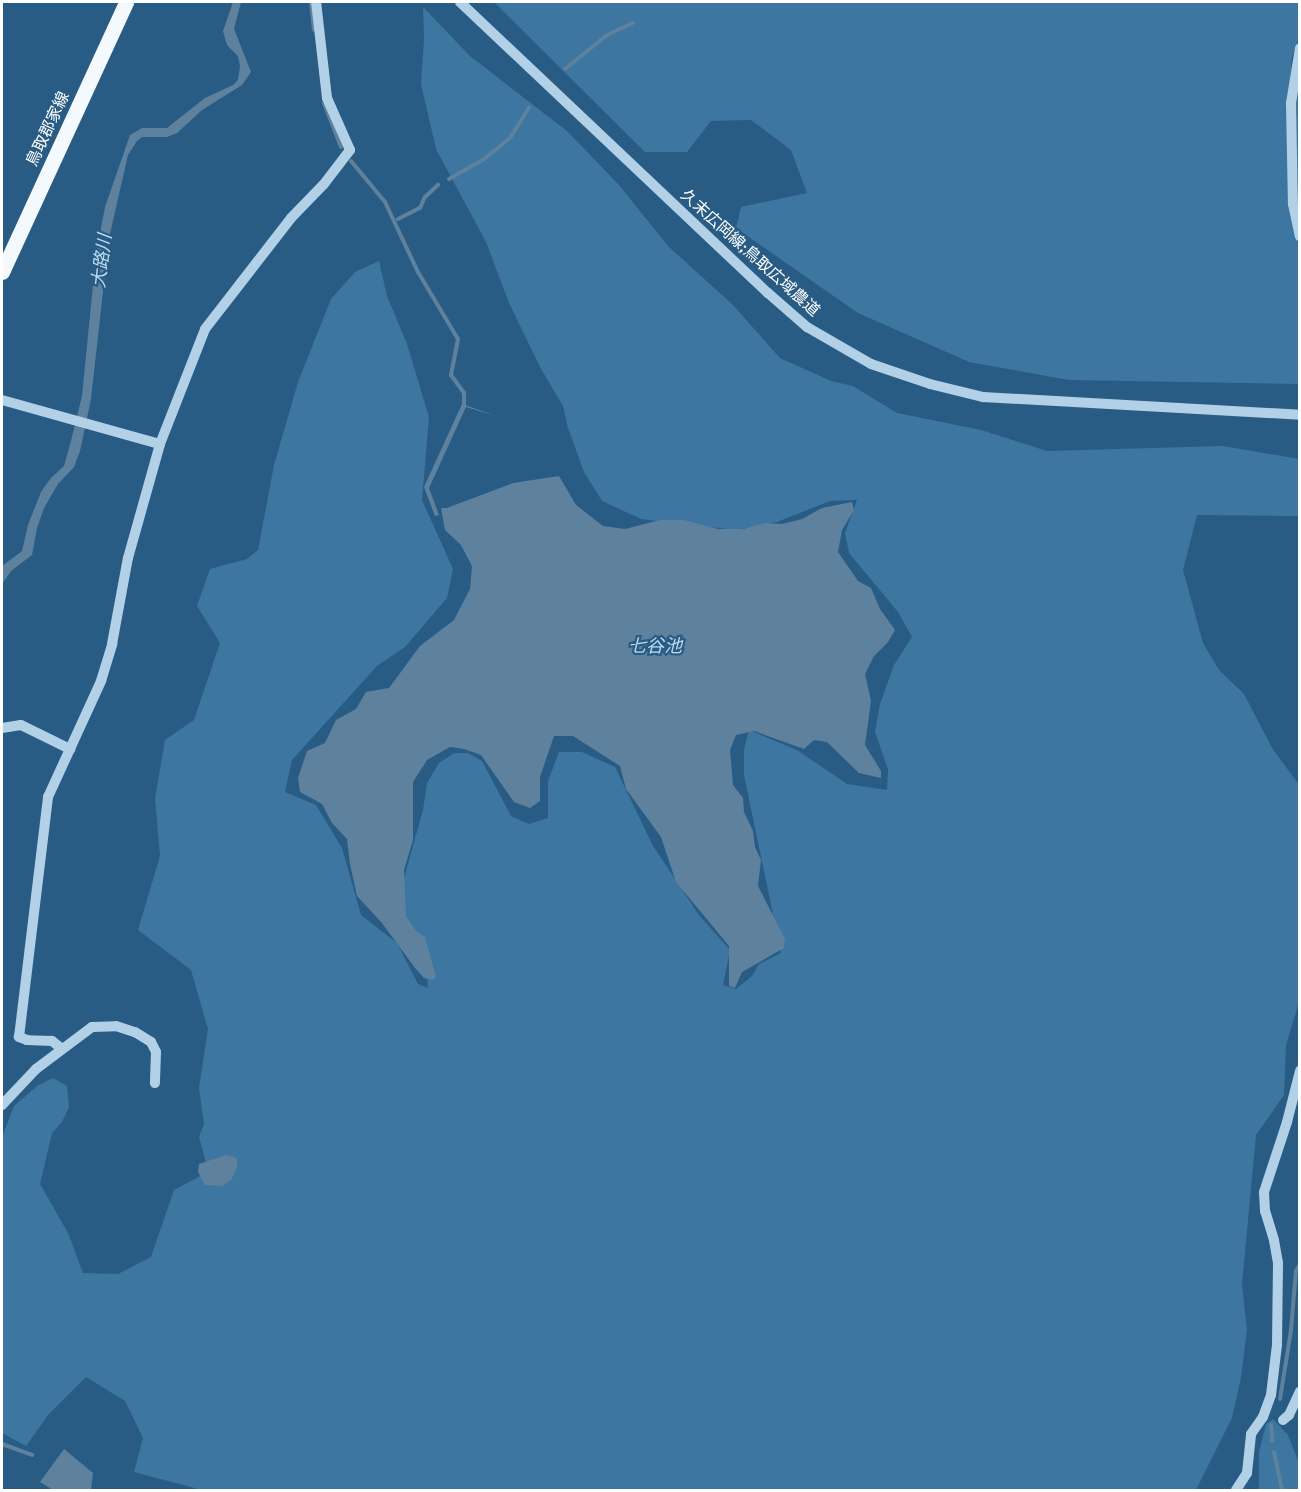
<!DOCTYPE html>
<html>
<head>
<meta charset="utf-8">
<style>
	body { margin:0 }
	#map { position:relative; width:1301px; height:1492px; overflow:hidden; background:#285c85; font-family:Signika,"Noto Sans JP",sans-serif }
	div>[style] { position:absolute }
	.green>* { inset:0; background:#3c76a1 }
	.water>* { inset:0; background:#5e829e }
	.stream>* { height:4px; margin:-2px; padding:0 2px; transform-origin:2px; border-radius:2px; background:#5e829e }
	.minor>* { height:10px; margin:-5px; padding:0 5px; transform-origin:5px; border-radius:5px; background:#b2d1e7 }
	.major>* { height:15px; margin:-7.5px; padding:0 7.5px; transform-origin:7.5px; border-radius:7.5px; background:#f4f9fe }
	span { translate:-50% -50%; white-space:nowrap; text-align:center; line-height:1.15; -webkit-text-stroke:4.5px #285c85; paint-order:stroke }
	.street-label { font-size:16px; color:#fff }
	.water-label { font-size:18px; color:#bedaef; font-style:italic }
	.frame { position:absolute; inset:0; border:3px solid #fff; pointer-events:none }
</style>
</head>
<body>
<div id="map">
	<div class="green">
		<div style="clip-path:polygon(494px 2px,1299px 2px,1299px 37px,1292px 57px,1288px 107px,1300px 243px,1299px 384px,1069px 380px,969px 362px,858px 313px,736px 228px,741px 207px,807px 193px,791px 150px,751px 120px,711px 121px,687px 152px,645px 152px)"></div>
		<div style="clip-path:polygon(423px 7px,470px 56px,567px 131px,619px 185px,668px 246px,733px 305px,780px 358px,831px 381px,853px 386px,897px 413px,981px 430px,1047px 451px,1223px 446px,1299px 459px,1299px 516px,1197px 515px,1183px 570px,1203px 643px,1219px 670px,1244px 694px,1272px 748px,1300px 786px,1299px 1002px,1286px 1045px,1284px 1095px,1256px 1135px,1242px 1284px,1247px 1330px,1241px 1377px,1232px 1418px,1196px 1490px,202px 1490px,134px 1472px,143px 1438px,125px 1401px,86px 1377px,48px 1415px,26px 1446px,2px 1433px,2px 1137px,14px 1106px,37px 1086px,53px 1078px,67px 1086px,69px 1107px,62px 1122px,52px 1133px,40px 1184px,68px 1233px,83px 1273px,118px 1274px,151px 1257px,174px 1190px,202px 1175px,206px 1163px,199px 1137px,204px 1124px,199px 1088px,208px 1029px,191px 970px,138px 930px,160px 856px,155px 798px,165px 740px,194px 720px,220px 643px,197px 606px,210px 569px,247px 559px,258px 550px,274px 465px,298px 382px,331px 299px,355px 272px,379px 261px,387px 296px,407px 344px,429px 417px,422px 500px,453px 569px,447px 598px,405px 647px,377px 666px,292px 760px,285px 792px,316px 805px,342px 848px,361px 915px,397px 943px,418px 984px,428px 988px,426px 963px,406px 937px,399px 896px,423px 810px,427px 783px,439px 763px,454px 753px,468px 753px,482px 761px,511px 816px,529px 824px,548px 818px,548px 781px,559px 752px,582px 752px,615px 767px,653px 846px,699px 915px,730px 950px,723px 985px,736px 989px,752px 976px,759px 964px,781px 953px,744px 775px,744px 749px,749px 730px,797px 750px,847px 784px,887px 790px,888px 769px,875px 732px,880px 704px,894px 665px,912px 637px,898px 612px,849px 553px,845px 533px,857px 500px,830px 501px,777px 522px,736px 530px,641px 519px,602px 501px,584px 472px,568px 428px,563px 406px,540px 367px,509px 303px,486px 242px,436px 149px,421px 84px,424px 40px)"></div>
		<div style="clip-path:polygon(1299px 70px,1299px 219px,1295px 110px)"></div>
		<div style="clip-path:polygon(1273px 1419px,1288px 1435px,1299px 1463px,1299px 1490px,1259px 1490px,1259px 1452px,1266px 1424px)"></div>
	</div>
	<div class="water">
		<div style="clip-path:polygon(233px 2px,241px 2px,234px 29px,251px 72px,242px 85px,202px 110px,177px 133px,167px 137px,142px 137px,137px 141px,128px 155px,109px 238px,91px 399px,80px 451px,74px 467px,58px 484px,44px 508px,37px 528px,32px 555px,11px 571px,2px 584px,2px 566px,22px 551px,28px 525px,41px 492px,51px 478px,64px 466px,71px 441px,82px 396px,96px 255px,105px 207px,130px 135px,142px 128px,167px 128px,205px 98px,233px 85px,238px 80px,240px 66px,238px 56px,227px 45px,223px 31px)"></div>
		<div style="clip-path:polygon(462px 404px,496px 416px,466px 407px,429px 488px,439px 515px,435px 516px,424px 487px)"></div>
		<div style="clip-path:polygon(559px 476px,576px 505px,603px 526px,625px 529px,660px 520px,684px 520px,718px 529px,743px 529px,765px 523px,782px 524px,802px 519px,822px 508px,852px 502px,854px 510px,842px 530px,838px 552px,858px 581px,871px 588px,880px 609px,895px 630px,888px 642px,874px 656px,865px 674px,871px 701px,865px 745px,881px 771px,881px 778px,859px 773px,827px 742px,814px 740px,804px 749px,754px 731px,736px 735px,730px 750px,733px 785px,743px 798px,744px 812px,753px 831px,755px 847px,761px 860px,758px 886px,785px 939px,784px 948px,742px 972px,735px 988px,729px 986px,729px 946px,676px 882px,661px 837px,626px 789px,620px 766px,573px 736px,554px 736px,540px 777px,540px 801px,530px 808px,514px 802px,481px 755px,464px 749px,450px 747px,427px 760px,413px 782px,413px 840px,404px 870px,406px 916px,416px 931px,425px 937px,436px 977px,433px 980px,424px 978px,415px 968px,382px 923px,357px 896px,350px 864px,347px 839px,332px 823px,322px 804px,300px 792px,298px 778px,307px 751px,325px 743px,336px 720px,356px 709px,366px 692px,389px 688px,420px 646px,454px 620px,470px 589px,472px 566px,461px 545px,445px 530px,441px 508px,447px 508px,513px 483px)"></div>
		<div style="clip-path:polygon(226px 1155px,237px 1158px,237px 1168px,231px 1180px,222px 1186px,205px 1185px,198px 1172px,199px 1164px)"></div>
		<div style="clip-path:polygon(64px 1449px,93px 1473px,91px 1490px,53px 1490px,40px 1482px)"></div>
	</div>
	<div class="stream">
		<div style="left:311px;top:2px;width:28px;rotate:84deg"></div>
		<div style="left:565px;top:69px;width:54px;rotate:-39deg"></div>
		<div style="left:607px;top:35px;width:29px;rotate:-25deg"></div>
		<div style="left:324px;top:103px;width:47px;rotate:68.9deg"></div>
		<div style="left:351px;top:161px;width:53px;rotate:50.3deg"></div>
		<div style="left:385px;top:202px;width:77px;rotate:64.8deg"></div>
		<div style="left:418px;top:272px;width:78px;rotate:59.2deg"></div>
		<div style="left:458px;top:339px;width:37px;rotate:101deg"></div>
		<div style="left:451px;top:375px;width:22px;rotate:54deg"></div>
		<div style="left:464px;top:393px;width:13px;rotate:90deg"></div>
		<div style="left:449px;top:179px;width:40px;rotate:-29.7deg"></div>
		<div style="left:484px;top:159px;width:33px;rotate:-39deg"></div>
		<div style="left:510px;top:138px;width:36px;rotate:-58deg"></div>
		<div style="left:398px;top:219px;width:25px;rotate:-27deg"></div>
		<div style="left:420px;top:208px;width:12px;rotate:-66deg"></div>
		<div style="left:425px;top:197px;width:18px;rotate:-43deg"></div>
		<div style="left:1280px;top:1399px;width:70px;rotate:-80.9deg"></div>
		<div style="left:1291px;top:1330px;width:59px;rotate:-85.2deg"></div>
		<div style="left:1296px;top:1271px;width:8px;rotate:-60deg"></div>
		<div style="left:1271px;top:1425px;width:16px;rotate:86deg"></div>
		<div style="left:2px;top:1444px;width:32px;rotate:20deg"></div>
		<div style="left:1274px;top:1452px;width:39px;rotate:78deg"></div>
	</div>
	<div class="minor">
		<div style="left:460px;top:2px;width:424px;rotate:43.4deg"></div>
		<div style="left:768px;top:293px;width:52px;rotate:41.1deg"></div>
		<div style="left:807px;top:327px;width:74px;rotate:30deg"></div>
		<div style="left:871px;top:364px;width:62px;rotate:18.7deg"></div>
		<div style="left:930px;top:384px;width:55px;rotate:13.8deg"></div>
		<div style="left:983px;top:397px;width:318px;rotate:3.2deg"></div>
		<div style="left:1300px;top:48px;width:56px;rotate:99.3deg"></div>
		<div style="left:1291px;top:103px;width:101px;rotate:88.9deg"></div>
		<div style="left:1293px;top:204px;width:33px;rotate:78deg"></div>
		<div style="left:2px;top:400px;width:164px;rotate:15.6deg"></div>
		<div style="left:2px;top:728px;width:19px;rotate:-9deg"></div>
		<div style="left:21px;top:725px;width:55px;rotate:26.1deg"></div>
		<div style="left:62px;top:1049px;width:13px;rotate:-141deg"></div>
		<div style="left:52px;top:1041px;width:25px;rotate:-178deg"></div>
		<div style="left:27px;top:1040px;width:9px;rotate:-159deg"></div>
		<div style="left:19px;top:1037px;width:242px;rotate:-83.1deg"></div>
		<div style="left:48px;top:797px;width:128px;rotate:-65.4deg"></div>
		<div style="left:101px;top:681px;width:39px;rotate:-73deg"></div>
		<div style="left:112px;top:644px;width:87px;rotate:-79.5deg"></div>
		<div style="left:128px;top:558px;width:118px;rotate:-74.3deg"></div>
		<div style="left:160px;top:444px;width:123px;rotate:-68.6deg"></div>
		<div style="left:205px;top:329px;width:140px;rotate:-52.2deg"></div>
		<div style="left:291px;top:218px;width:47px;rotate:-45.9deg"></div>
		<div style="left:324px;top:184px;width:43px;rotate:-52.6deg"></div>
		<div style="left:350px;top:150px;width:57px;rotate:-113.9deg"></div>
		<div style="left:327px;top:98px;width:97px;rotate:-96.5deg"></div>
		<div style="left:2px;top:1105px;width:50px;rotate:-46.6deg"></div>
		<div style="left:36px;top:1069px;width:70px;rotate:-36.9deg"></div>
		<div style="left:92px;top:1027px;width:24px;rotate:-2deg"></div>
		<div style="left:116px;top:1026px;width:20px;rotate:18deg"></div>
		<div style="left:135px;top:1032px;width:19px;rotate:32deg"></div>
		<div style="left:151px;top:1042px;width:11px;rotate:63deg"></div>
		<div style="left:156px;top:1052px;width:31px;rotate:92deg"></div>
		<div style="left:1283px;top:1420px;width:8px;rotate:-40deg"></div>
		<div style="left:1289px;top:1415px;width:26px;rotate:-65deg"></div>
		<div style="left:1236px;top:1490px;width:20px;rotate:-57deg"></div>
		<div style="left:1247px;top:1473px;width:39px;rotate:-84deg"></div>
		<div style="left:1251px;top:1434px;width:21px;rotate:-55deg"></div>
		<div style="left:1263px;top:1417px;width:23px;rotate:-70deg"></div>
		<div style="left:1271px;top:1395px;width:50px;rotate:-83.2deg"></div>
		<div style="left:1277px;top:1345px;width:82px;rotate:-89.3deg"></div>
		<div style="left:1278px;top:1263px;width:23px;rotate:-100deg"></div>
		<div style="left:1274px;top:1240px;width:30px;rotate:-107deg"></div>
		<div style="left:1265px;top:1211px;width:19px;rotate:-93deg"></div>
		<div style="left:1264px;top:1192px;width:74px;rotate:-71.8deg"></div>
		<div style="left:1287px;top:1122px;width:53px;rotate:-75.7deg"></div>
	</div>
	<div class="major">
		<div style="left:2px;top:272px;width:297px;rotate:-65.3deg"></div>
	</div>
	<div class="street-label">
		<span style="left:48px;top:129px;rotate:-65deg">鳥取郡家線</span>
		<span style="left:750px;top:253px;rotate:42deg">久末広岡線;鳥取広域農道</span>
	</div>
	<div class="water-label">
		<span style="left:102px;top:261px;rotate:-83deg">大路川</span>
		<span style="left:655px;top:646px">七谷池</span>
	</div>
	<div class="frame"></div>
</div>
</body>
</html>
